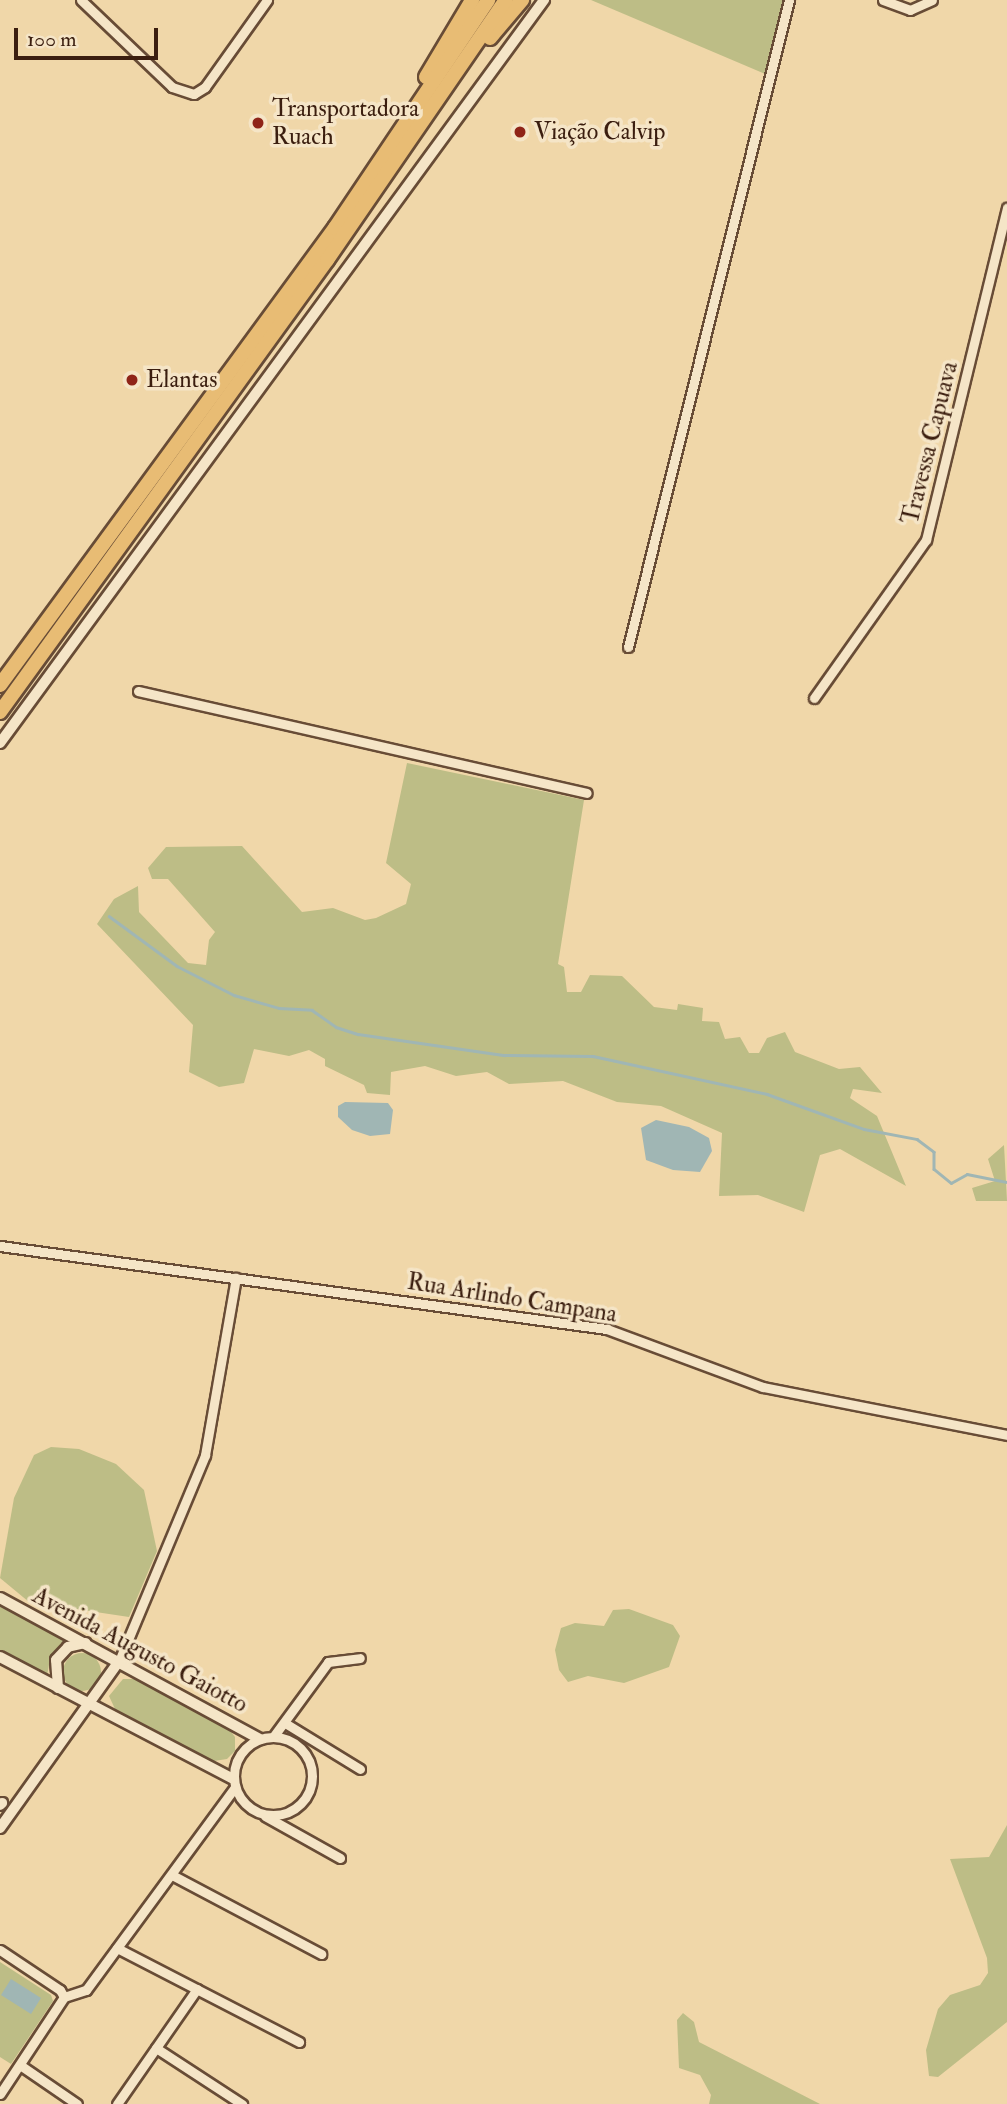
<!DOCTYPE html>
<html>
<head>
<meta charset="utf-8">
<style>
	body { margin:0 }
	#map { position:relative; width:1007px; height:2104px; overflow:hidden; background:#f0d7a9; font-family:"IM FELL Double Pica",serif }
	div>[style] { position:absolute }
	.green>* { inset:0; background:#bdbd86 }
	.round { border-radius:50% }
	.water>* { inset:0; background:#a0b6b4 }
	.stream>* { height:2.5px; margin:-1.25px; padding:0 1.25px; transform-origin:1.25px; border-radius:1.25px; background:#a0b6b4 }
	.roads { filter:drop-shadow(2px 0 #684c36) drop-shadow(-2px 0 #684c36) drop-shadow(0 2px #684c36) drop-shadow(0 -2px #684c36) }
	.minor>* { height:9px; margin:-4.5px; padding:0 4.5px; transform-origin:4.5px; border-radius:4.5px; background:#f5e5c7 }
	.minor>.ring { margin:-4.5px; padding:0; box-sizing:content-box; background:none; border:9px solid #f5e5c7; border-radius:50% }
	.tertiary>* { height:10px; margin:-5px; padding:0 5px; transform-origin:5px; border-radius:5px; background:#f5e5c7 }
	.trunk>* { height:14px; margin:-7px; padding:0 7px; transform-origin:7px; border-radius:7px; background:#e8bc74 }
	.dots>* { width:19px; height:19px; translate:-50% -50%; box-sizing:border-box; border:4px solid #f5e5c7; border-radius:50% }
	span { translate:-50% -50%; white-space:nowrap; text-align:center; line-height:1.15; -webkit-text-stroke:7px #f5e5c7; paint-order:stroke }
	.poi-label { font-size:24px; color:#3b1e0f }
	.left { translate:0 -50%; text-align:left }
	.street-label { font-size:24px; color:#3b1e0f }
	.scale { position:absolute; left:14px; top:28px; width:144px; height:32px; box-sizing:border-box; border:4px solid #3b1e0f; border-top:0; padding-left:9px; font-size:21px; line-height:24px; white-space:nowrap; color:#3b1e0f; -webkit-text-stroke:5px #f5e5c7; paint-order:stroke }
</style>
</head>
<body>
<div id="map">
	<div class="green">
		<div style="clip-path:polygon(591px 0,784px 0,765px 74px)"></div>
		<div style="clip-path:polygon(407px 763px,584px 800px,558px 964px,564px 967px,567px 992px,581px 992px,590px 975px,622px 976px,654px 1007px,677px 1010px,678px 1004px,703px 1008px,702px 1021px,719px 1022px,725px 1039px,740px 1037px,749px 1053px,759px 1053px,767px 1038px,785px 1032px,795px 1052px,839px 1069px,860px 1067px,882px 1093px,853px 1089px,850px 1098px,877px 1116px,906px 1186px,840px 1149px,820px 1155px,804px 1212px,758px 1195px,719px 1196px,722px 1133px,661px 1106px,617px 1102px,563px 1081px,509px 1084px,487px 1072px,456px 1076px,425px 1066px,391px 1072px,390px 1095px,367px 1093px,364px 1085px,325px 1066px,325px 1059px,309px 1050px,289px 1056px,254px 1049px,244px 1083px,219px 1087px,189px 1072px,193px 1025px,97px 924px,114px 899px,138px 886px,139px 912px,188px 963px,206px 965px,209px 940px,215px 932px,168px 879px,152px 879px,148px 868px,166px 847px,242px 846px,302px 912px,333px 908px,365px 920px,376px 918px,406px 904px,411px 884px,386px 863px)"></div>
		<div style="clip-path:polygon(1004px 1145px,1007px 1201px,976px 1201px,972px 1188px,995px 1181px,988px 1159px)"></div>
		<div style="clip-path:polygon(51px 1447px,79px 1449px,116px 1464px,144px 1490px,157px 1551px,129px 1617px,29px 1602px,0 1578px,14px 1498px,34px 1455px)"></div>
		<div style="clip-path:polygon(0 1606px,65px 1640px,50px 1659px,47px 1676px,0 1651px)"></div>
		<div style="clip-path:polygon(629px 1609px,673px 1625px,680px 1636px,669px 1667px,624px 1683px,588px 1676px,568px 1682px,559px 1670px,555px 1650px,561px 1628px,575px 1623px,604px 1626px,613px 1610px)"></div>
		<div class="round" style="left:63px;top:1653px;width:38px;height:38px"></div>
		<div style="clip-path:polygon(123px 1679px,134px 1679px,229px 1729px,235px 1737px,235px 1751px,227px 1759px,214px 1761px,115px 1709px,109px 1696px)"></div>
		<div style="clip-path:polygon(1007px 1825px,1007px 2022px,938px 2077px,929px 2076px,926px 2050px,938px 2009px,950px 1995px,980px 1985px,988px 1973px,987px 1958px,950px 1859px,989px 1857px)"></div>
		<div style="clip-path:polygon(0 1962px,51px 1995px,53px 2001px,11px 2064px,0 2057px)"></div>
		<div style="clip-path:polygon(683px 2013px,694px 2022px,699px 2042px,820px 2104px,709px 2104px,711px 2095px,700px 2075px,679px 2068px,677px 2020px)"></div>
	</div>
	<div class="water">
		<div style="clip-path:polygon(345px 1102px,388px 1103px,393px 1110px,390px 1134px,370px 1136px,352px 1130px,338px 1117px,338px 1106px)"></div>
		<div style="clip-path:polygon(656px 1120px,689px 1127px,709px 1138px,712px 1151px,700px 1172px,673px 1170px,646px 1160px,641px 1128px)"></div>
		<div style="clip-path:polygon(11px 1979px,41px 1998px,31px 2014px,1px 1995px)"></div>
	</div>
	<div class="stream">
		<div style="left:109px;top:916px;width:84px;rotate:36.3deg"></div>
		<div style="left:177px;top:966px;width:64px;rotate:27deg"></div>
		<div style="left:234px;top:995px;width:47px;rotate:16.1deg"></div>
		<div style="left:279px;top:1008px;width:33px;rotate:3deg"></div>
		<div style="left:312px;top:1010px;width:29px;rotate:35deg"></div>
		<div style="left:336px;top:1027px;width:23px;rotate:18deg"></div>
		<div style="left:358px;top:1034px;width:148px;rotate:8.2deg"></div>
		<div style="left:504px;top:1055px;width:89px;rotate:0.6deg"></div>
		<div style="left:593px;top:1056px;width:178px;rotate:12.3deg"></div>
		<div style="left:767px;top:1094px;width:103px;rotate:19.8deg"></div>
		<div style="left:864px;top:1129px;width:54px;rotate:10.7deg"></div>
		<div style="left:917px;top:1139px;width:21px;rotate:37deg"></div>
		<div style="left:934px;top:1152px;width:17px;rotate:90deg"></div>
		<div style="left:934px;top:1169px;width:22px;rotate:39deg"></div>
		<div style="left:951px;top:1183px;width:18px;rotate:-29deg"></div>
		<div style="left:967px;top:1174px;width:41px;rotate:11.3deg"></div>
	</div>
	<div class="roads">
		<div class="minor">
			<div style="left:81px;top:0;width:126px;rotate:43.7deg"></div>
			<div style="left:172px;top:87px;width:23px;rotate:18deg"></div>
			<div style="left:194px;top:94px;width:13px;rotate:-32deg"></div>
			<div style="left:205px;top:87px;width:107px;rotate:-54.5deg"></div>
			<div style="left:883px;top:0;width:29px;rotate:20deg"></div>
			<div style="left:910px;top:10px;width:24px;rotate:-24deg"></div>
			<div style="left:628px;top:647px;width:667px;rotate:-76.03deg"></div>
			<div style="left:138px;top:691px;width:460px;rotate:12.8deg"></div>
			<div style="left:814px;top:698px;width:194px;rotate:-54.7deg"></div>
			<div style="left:926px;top:540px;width:342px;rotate:-76.3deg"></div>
			<div style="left:0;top:1246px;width:613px;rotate:7.79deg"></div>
			<div style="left:607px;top:1329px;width:166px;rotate:20.4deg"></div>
			<div style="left:763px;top:1387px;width:249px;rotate:11.1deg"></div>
			<div style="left:119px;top:1661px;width:223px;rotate:-67.3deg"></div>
			<div style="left:205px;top:1455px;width:180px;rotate:-80.1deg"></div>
			<div style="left:285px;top:1723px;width:88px;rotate:31.5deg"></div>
			<div class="ring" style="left:234px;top:1737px;width:69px;height:69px"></div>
			<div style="left:273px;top:1737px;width:93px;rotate:-53.7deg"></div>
			<div style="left:328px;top:1662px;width:32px;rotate:-7deg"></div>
			<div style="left:265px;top:1816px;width:86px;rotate:29.2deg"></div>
			<div style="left:172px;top:1875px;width:169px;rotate:27.9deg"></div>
			<div style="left:117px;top:1948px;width:205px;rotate:27.3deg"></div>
			<div style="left:0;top:1950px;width:72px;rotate:33.7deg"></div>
			<div style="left:60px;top:1990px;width:8px;rotate:60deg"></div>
			<div style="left:64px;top:1997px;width:23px;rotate:-18deg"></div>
			<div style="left:86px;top:1990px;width:252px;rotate:-53.7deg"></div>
			<div style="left:156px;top:2048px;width:103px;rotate:33.1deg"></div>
			<div style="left:20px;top:2065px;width:69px;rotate:34.4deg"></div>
			<div style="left:0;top:2094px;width:116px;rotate:-56.6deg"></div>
			<div style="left:117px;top:2104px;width:140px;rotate:-55.2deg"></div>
		</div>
		<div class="tertiary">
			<div style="left:0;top:743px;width:921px;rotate:-53.79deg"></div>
			<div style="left:0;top:1598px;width:296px;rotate:28.5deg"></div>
			<div style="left:0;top:1657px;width:263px;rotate:27.6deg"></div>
			<div style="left:58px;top:1688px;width:28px;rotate:-94deg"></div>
			<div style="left:56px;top:1660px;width:18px;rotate:-47deg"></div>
			<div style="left:68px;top:1647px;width:18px;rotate:-13deg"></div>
			<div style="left:0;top:1805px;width:3px;rotate:-45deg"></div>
			<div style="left:0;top:1828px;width:205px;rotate:-54.5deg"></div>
		</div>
		<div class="trunk">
			<div style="left:490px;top:38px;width:50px;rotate:-49.9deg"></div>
			<div style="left:426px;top:77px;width:90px;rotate:-59.1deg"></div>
			<div style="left:0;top:685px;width:567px;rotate:-53.76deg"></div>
			<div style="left:335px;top:228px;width:275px;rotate:-56.1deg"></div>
			<div style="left:0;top:712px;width:558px;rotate:-54.12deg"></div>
			<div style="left:327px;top:260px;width:316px;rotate:-55.5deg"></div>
		</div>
	</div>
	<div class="dots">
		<div style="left:258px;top:123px;background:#8f2418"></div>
		<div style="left:520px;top:132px;background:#8f2418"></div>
		<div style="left:132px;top:380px;background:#8f2418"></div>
	</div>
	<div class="poi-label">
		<span class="left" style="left:272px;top:123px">Transportadora<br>Ruach</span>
		<span class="left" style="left:534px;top:132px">Viação Calvip</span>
		<span class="left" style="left:146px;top:380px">Elantas</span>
	</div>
	<div class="street-label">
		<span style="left:930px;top:443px;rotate:-76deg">Travessa Capuava</span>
		<span style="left:512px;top:1298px;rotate:9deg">Rua Arlindo Campana</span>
		<span style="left:140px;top:1650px;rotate:28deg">Avenida Augusto Gaiotto</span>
	</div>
	<div class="scale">100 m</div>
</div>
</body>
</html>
